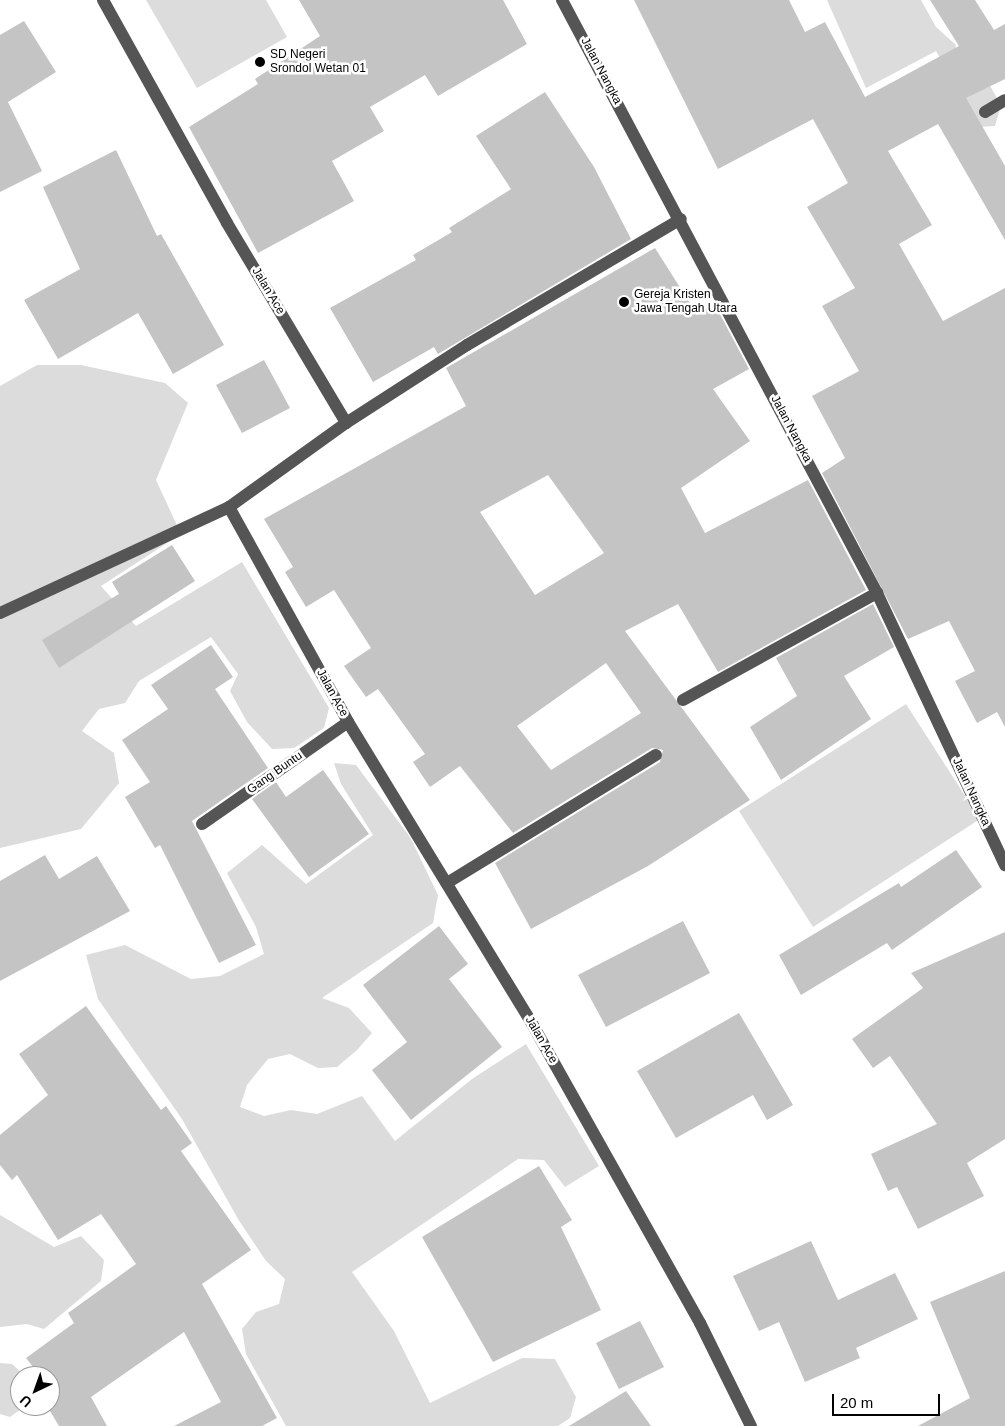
<!DOCTYPE html>
<html>
<head>
<meta charset="utf-8">
<style>
	body { margin:0 }
	#map { position:relative; width:1005px; height:1426px; overflow:hidden; background:#fff; font-family:Arial,sans-serif }
	div>[style] { position:absolute }
	.green>* { inset:0; background:#dcdcdc }
	.building>* { inset:0; background:#c4c4c4 }
	.minor>* { height:12px; margin:-6px; padding:0 6px; transform-origin:6px; border-radius:6px; background:#555 }
	.dots>* { width:14px; height:14px; translate:-50% -50%; box-sizing:border-box; border:2px solid #fff; border-radius:50% }
	span { translate:-50% -50%; white-space:nowrap; text-align:center; line-height:1.15; -webkit-text-stroke:5px #fff; paint-order:stroke }
	.poi-label { font-size:12px; color:#000 }
	.left { translate:0 -50%; text-align:left }
	.street-label { font-size:12px; color:#000 }
	.north { position:absolute; left:10px; top:1366px; width:50px; height:50px; box-sizing:border-box; background:#fff; border:1px solid #999; border-radius:50%; rotate:222deg; font-size:14px; font-weight:700; line-height:20px; text-align:center; color:#000 }
	.north::after { content:''; display:block; margin:auto; width:18px; height:22px; background:#000; clip-path:polygon(50% 0,100% 100%,50% 72%,0 100%) }
	.scale { position:absolute; left:832px; top:1394px; width:108px; height:22px; box-sizing:border-box; border:2px solid #000; border-top:0; padding-left:6px; font-size:15px; line-height:18px; white-space:nowrap; color:#000; -webkit-text-stroke:4px #fff; paint-order:stroke }
</style>
</head>
<body>
<div id="map">
	<div class="green">
		<div style="clip-path:polygon(146px 0,266px 0,287px 37px,197px 88px)"></div>
		<div style="clip-path:polygon(827px 0,921px 0,936px 27px,956px 45px,953px 59px,989px 84px,1001px 105px,995px 126px,979px 127px,936px 51px,866px 88px)"></div>
		<div style="clip-path:polygon(37px 365px,81px 365px,165px 383px,188px 403px,156px 480px,181px 534px,101px 586px,136px 626px,242px 562px,329px 708px,324px 728px,294px 748px,272px 749px,247px 722px,230px 691px,238px 674px,211px 637px,139px 681px,125px 703px,99px 709px,82px 731px,114px 753px,119px 783px,81px 829px,0 848px,0 386px)"></div>
		<div style="clip-path:polygon(906px 704px,980px 819px,813px 927px,739px 811px)"></div>
		<div style="clip-path:polygon(334px 763px,356px 765px,410px 837px,438px 895px,433px 923px,322px 998px,349px 1008px,372px 1033px,357px 1050px,337px 1067px,318px 1068px,290px 1054px,268px 1059px,247px 1085px,240px 1107px,264px 1116px,291px 1110px,317px 1114px,362px 1096px,395px 1141px,472px 1079px,526px 1044px,599px 1166px,565px 1187px,544px 1160px,518px 1159px,352px 1272px,394px 1331px,430px 1403px,522px 1358px,555px 1359px,576px 1397px,570px 1418px,558px 1426px,286px 1426px,246px 1354px,242px 1329px,256px 1312px,279px 1304px,285px 1279px,266px 1261px,238px 1219px,182px 1119px,98px 999px,86px 955px,125px 945px,191px 979px,220px 976px,264px 954px,256px 927px,227px 873px,262px 845px,306px 884px,373px 835px,341px 784px)"></div>
		<div style="clip-path:polygon(0 1215px,54px 1247px,81px 1236px,104px 1260px,101px 1281px,44px 1329px,27px 1324px,0 1327px)"></div>
		<div style="clip-path:polygon(0 1363px,12px 1364px,25px 1376px,20px 1376px,20px 1406px,25px 1406px,10px 1417px,0 1414px)"></div>
	</div>
	<div class="building">
		<div style="clip-path:polygon(299px 0,503px 0,527px 44px,438px 96px,425px 75px,370px 107px,384px 131px,332px 161px,354px 201px,258px 253px,189px 127px,258px 84px,255px 79px,320px 36px)"></div>
		<div style="clip-path:polygon(634px 0,789px 0,805px 32px,825px 22px,865px 97px,959px 46px,930px 0,975px 0,994px 30px,1005px 24px,1005px 79px,966px 98px,1005px 166px,1005px 240px,938px 124px,888px 151px,932px 225px,899px 244px,943px 321px,1005px 288px,1005px 727px,997px 712px,977px 723px,955px 681px,975px 671px,949px 621px,908px 639px,822px 473px,845px 458px,812px 396px,859px 371px,822px 306px,855px 288px,807px 207px,848px 183px,813px 119px,718px 169px)"></div>
		<div style="clip-path:polygon(24px 21px,56px 72px,8px 102px,42px 171px,0 192px,0 35px)"></div>
		<div style="clip-path:polygon(545px 92px,594px 167px,631px 239px,438px 354px,434px 347px,373px 382px,330px 308px,416px 260px,413px 255px,452px 232px,449px 228px,511px 189px,476px 136px)"></div>
		<div style="clip-path:polygon(116px 150px,157px 236px,161px 234px,224px 345px,173px 374px,138px 313px,58px 359px,24px 300px,80px 269px,43px 187px)"></div>
		<div style="clip-path:polygon(evenodd,655px 248px,695px 311px,713px 301px,749px 369px,713px 389px,750px 441px,681px 488px,705px 533px,808px 480px,866px 590px,718px 672px,678px 604px,625px 631px,750px 800px,648px 866px,531px 929px,495px 863px,660px 762px,663px 750px,652px 748px,513px 833px,460px 766px,430px 787px,413px 762px,425px 754px,378px 689px,366px 697px,344px 666px,371px 648px,334px 590px,306px 607px,285px 572px,293px 567px,264px 519px,466px 406px,446px 368px,655px 248px,548px 475px,604px 553px,535px 595px,480px 512px,548px 475px,655px 248px,606px 663px,641px 713px,551px 770px,517px 726px,606px 663px)"></div>
		<div style="clip-path:polygon(264px 360px,290px 408px,242px 433px,216px 385px)"></div>
		<div style="clip-path:polygon(172px 545px,195px 581px,59px 668px,42px 640px,119px 594px,112px 582px)"></div>
		<div style="clip-path:polygon(873px 604px,894px 647px,844px 676px,871px 719px,781px 780px,750px 727px,797px 696px,776px 658px)"></div>
		<div style="clip-path:polygon(211px 645px,233px 677px,215px 689px,268px 768px,192px 821px,256px 945px,219px 963px,160px 845px,155px 848px,125px 797px,150px 782px,122px 740px,168px 709px,151px 685px)"></div>
		<div style="clip-path:polygon(323px 770px,369px 834px,309px 877px,252px 799px,276px 782px,286px 797px)"></div>
		<div style="clip-path:polygon(956px 850px,982px 887px,892px 950px,887px 943px,801px 995px,779px 955px,899px 883px,901px 887px)"></div>
		<div style="clip-path:polygon(45px 855px,59px 879px,97px 856px,130px 911px,0 981px,0 881px)"></div>
		<div style="clip-path:polygon(683px 921px,710px 973px,606px 1027px,578px 975px)"></div>
		<div style="clip-path:polygon(439px 926px,468px 964px,449px 979px,502px 1047px,411px 1120px,372px 1070px,407px 1042px,363px 985px)"></div>
		<div style="clip-path:polygon(1005px 932px,1005px 1139px,967px 1163px,984px 1196px,918px 1229px,897px 1187px,888px 1191px,871px 1154px,937px 1124px,890px 1056px,873px 1068px,852px 1039px,923px 988px,911px 973px)"></div>
		<div style="clip-path:polygon(86px 1006px,161px 1110px,166px 1106px,192px 1143px,181px 1151px,251px 1250px,202px 1284px,277px 1418px,262px 1426px,174px 1426px,221px 1402px,184px 1332px,91px 1397px,107px 1426px,59px 1426px,50px 1411px,50px 1376px,40px 1376px,26px 1358px,74px 1323px,68px 1313px,136px 1264px,101px 1214px,58px 1240px,17px 1175px,12px 1180px,0 1165px,0 1135px,48px 1095px,19px 1054px)"></div>
		<div style="clip-path:polygon(739px 1013px,793px 1105px,767px 1120px,753px 1095px,676px 1138px,637px 1071px)"></div>
		<div style="clip-path:polygon(539px 1166px,572px 1220px,561px 1227px,601px 1310px,493px 1362px,422px 1237px)"></div>
		<div style="clip-path:polygon(811px 1241px,838px 1300px,895px 1273px,918px 1319px,856px 1348px,860px 1358px,805px 1382px,779px 1322px,759px 1331px,733px 1276px)"></div>
		<div style="clip-path:polygon(1005px 1271px,1005px 1426px,918px 1426px,970px 1398px,930px 1302px)"></div>
		<div style="clip-path:polygon(640px 1321px,664px 1367px,619px 1389px,596px 1343px)"></div>
		<div style="clip-path:polygon(626px 1391px,651px 1426px,569px 1426px)"></div>
	</div>
	<div class="minor">
		<div style="left:103px;top:0;width:255px;rotate:60.9deg"></div>
		<div style="left:227px;top:223px;width:233px;rotate:59.2deg"></div>
		<div style="left:346px;top:423px;width:144px;rotate:144.3deg"></div>
		<div style="left:229px;top:507px;width:246px;rotate:61deg"></div>
		<div style="left:348px;top:722px;width:349px;rotate:58.6deg"></div>
		<div style="left:530px;top:1020px;width:347px;rotate:60.7deg"></div>
		<div style="left:700px;top:1323px;width:115px;rotate:63.7deg"></div>
		<div style="left:562px;top:0;width:671px;rotate:62.02deg"></div>
		<div style="left:877px;top:593px;width:301px;rotate:64.8deg"></div>
		<div style="left:985px;top:112px;width:23px;rotate:-31deg"></div>
		<div style="left:346px;top:423px;width:144px;rotate:-32.8deg"></div>
		<div style="left:467px;top:345px;width:248px;rotate:-30.5deg"></div>
		<div style="left:0;top:613px;width:252px;rotate:-24.8deg"></div>
		<div style="left:683px;top:700px;width:222px;rotate:-28.9deg"></div>
		<div style="left:202px;top:824px;width:178px;rotate:-34.9deg"></div>
		<div style="left:447px;top:883px;width:245px;rotate:-31.5deg"></div>
	</div>
	<div class="dots">
		<div style="left:260px;top:62px;background:#000"></div>
		<div style="left:624px;top:302px;background:#000"></div>
	</div>
	<div class="poi-label">
		<span class="left" style="left:270px;top:62px">SD Negeri<br>Srondol Wetan 01</span>
		<span class="left" style="left:634px;top:302px">Gereja Kristen<br>Jawa Tengah Utara</span>
	</div>
	<div class="street-label">
		<span style="left:601px;top:71px;rotate:62deg">Jalan Nangka</span>
		<span style="left:268px;top:291px;rotate:59deg">Jalan Ace</span>
		<span style="left:791px;top:429px;rotate:62deg">Jalan Nangka</span>
		<span style="left:332px;top:693px;rotate:61deg">Jalan Ace</span>
		<span style="left:275px;top:773px;rotate:-35deg">Gang Buntu</span>
		<span style="left:971px;top:792px;rotate:65deg">Jalan Nangka</span>
		<span style="left:541px;top:1040px;rotate:60deg">Jalan Ace</span>
	</div>
	<div class="north">U</div>
	<div class="scale">20 m</div>
</div>
</body>
</html>
